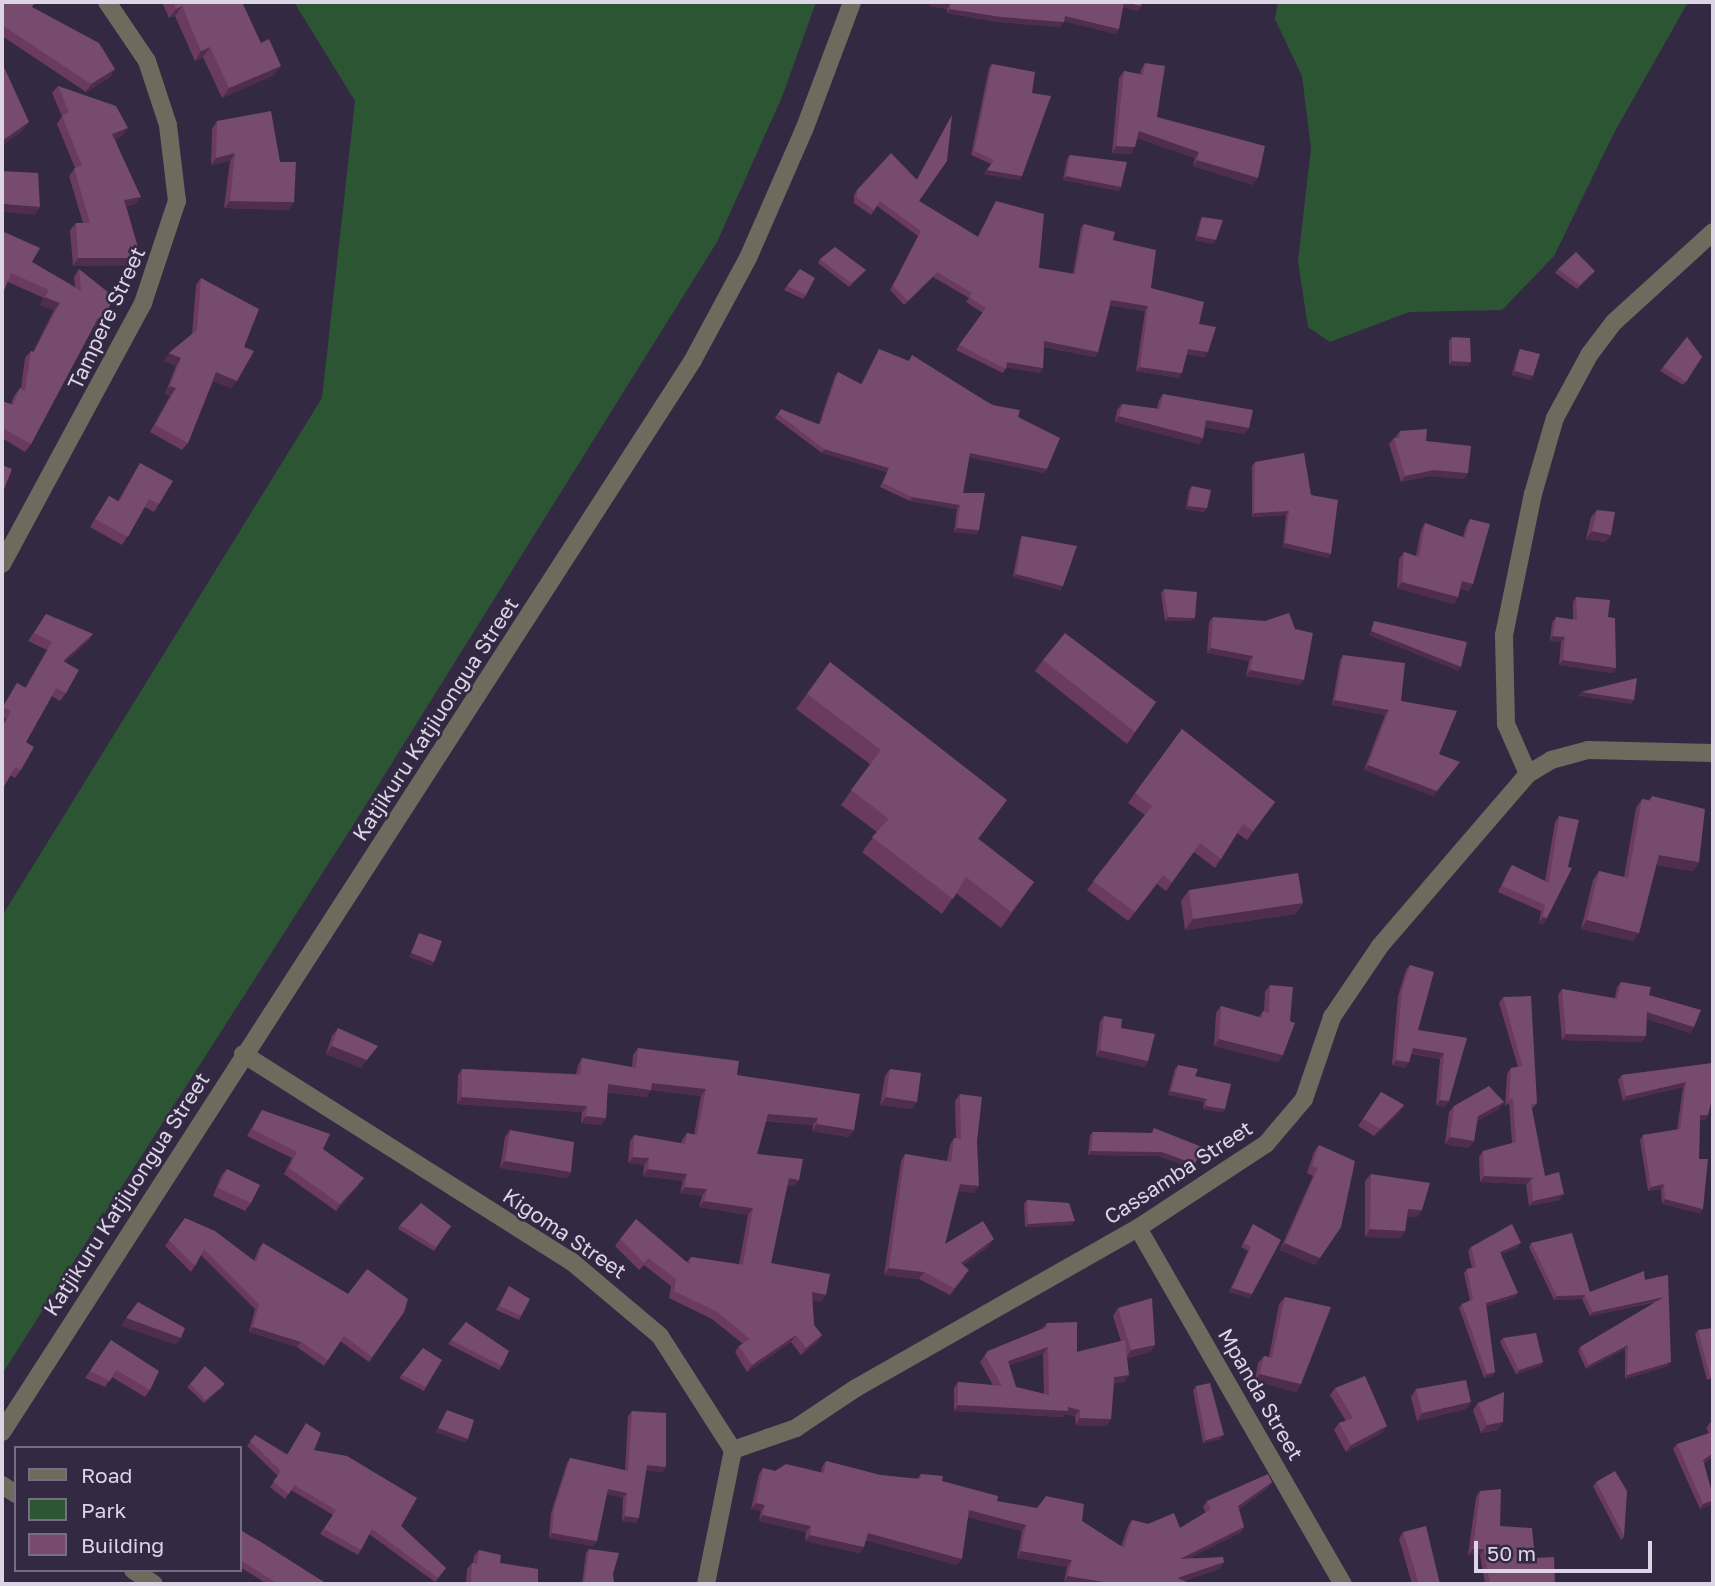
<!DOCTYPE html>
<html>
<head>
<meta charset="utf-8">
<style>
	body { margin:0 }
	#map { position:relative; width:1715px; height:1586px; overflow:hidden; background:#332942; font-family:"Golos Text",sans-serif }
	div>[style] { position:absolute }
	.green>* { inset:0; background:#2c5534 }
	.minor>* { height:18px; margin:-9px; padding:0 9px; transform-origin:9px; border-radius:9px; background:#6e6a5d }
	.wall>* { inset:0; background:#6a3b5f }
	.shaded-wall>* { inset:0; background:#4f2d4d }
	.building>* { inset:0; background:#764b6d }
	span { translate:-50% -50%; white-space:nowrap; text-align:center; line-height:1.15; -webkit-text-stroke:5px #332942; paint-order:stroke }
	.street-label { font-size:21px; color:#dbd5e5 }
	.frame { position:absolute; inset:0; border:4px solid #dbd5e5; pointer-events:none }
	.legend { position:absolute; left:14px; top:1446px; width:228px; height:126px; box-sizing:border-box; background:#332942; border:2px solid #766e83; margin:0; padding:9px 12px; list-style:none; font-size:21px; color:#dbd5e5 }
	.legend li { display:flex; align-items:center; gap:14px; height:35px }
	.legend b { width:35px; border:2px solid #766e83 }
	.scale { position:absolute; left:1474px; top:1541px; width:178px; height:32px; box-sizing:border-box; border:4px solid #dbd5e5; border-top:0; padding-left:9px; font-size:21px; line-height:24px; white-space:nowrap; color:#dbd5e5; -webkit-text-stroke:5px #332942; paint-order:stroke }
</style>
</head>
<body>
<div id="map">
	<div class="green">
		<div style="clip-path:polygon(294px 2px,816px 2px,782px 97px,717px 242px,357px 819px,2px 1374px,2px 916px,322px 398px,355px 101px)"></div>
		<div style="clip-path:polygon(1278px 2px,1688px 2px,1614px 133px,1554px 256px,1502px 310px,1409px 312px,1330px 342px,1308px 327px,1298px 261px,1311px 148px,1302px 76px,1275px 19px)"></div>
	</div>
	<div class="minor">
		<div style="left:2px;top:564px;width:297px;rotate:-61.6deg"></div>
		<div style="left:143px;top:303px;width:108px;rotate:-71.6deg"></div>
		<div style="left:177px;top:201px;width:77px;rotate:-96.8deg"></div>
		<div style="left:168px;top:125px;width:67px;rotate:-108.2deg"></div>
		<div style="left:147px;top:61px;width:71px;rotate:-124.1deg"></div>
		<div style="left:1528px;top:774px;width:55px;rotate:-113.7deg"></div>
		<div style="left:1506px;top:724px;width:89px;rotate:-91.3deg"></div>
		<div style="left:1504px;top:635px;width:144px;rotate:-78.4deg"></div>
		<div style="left:1533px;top:494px;width:79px;rotate:-73.9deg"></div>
		<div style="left:1555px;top:418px;width:72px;rotate:-61.6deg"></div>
		<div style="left:1589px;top:355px;width:40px;rotate:-53deg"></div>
		<div style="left:1613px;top:323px;width:135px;rotate:-42.3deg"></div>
		<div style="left:243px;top:1054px;width:388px;rotate:32.3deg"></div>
		<div style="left:571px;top:1261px;width:116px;rotate:40.1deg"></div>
		<div style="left:660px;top:1336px;width:135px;rotate:57.4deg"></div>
		<div style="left:733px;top:1450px;width:137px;rotate:101.4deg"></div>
		<div style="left:1138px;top:1228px;width:411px;rotate:60.1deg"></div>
		<div style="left:2px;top:1432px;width:1275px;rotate:-57.19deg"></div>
		<div style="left:693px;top:360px;width:116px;rotate:-61.7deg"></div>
		<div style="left:748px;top:258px;width:140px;rotate:-66.4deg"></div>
		<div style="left:804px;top:130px;width:137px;rotate:-69.4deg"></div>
		<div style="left:733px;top:1450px;width:67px;rotate:-19.2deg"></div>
		<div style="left:796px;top:1428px;width:72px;rotate:-33.7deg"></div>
		<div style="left:856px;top:1388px;width:324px;rotate:-29.6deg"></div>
		<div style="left:1138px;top:1228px;width:153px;rotate:-33.3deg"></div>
		<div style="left:1266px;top:1144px;width:59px;rotate:-49.8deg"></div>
		<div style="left:1304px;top:1099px;width:87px;rotate:-71.1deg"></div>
		<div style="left:1332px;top:1017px;width:86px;rotate:-55.9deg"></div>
		<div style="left:1380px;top:946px;width:227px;rotate:-49.3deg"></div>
		<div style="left:1528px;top:774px;width:27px;rotate:-31deg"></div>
		<div style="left:1551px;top:760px;width:38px;rotate:-15deg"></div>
		<div style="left:1588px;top:750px;width:125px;rotate:1.4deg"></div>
		<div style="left:2px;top:1485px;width:17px;rotate:33deg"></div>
		<div style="left:133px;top:1570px;width:25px;rotate:34deg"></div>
	</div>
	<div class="wall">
		<div style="clip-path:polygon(2px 2px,115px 69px,110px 77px,86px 92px,2px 36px)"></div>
		<div style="clip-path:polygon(162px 2px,236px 2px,274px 75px,222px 98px,203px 57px,195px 61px,175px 16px,169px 18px)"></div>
		<div style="clip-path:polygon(931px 2px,1142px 2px,1141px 6px,1138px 11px,1123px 7px,1116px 34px,1064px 21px,1060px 27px,998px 22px,947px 13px,947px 9px,930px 6px)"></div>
		<div style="clip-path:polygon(1145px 63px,1157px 117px,1253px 185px,1193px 166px,1195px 158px,1137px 138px,1131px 154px,1112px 153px,1119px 78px,1124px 71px,1140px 74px,1141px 70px)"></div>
		<div style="clip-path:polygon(992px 64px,1032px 93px,1022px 176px,1019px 180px,984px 174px,991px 164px,971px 155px,989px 68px)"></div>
		<div style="clip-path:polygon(58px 86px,122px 136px,115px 139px,136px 204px,126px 206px,141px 258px,135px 265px,73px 266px,70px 230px,76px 223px,83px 223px,69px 176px,75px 168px,57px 124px,62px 116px,52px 93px)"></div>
		<div style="clip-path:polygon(952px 115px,919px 201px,978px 237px,996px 201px,1039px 268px,1073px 274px,1081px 228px,1084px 224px,1113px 240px,1151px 288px,1199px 324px,1205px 357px,1187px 354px,1179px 378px,1136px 371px,1145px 311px,1110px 305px,1098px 352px,1095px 357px,1044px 347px,1043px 368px,1040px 373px,1006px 367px,1003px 373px,956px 350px,983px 313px,966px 302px,969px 298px,933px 277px,904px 305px,890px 290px,918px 236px,877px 206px,871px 215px,854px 203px,854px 195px,857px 190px,917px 179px)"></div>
		<div style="clip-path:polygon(217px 121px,280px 162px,289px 210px,224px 208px,230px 161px,211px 165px,212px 129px)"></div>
		<div style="clip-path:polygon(1070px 155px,1119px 191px,1063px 180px,1067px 159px)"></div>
		<div style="clip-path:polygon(1202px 217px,1213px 244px,1195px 240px,1200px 221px)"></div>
		<div style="clip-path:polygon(2px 231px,32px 262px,75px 287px,74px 277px,79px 269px,97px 327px,94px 326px,31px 444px,25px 452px,2px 438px,2px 401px,11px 404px,14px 396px,20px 388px,21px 389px,25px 358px,31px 351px,33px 352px,54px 310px,40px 305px,44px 298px,8px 282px)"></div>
		<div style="clip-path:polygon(820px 259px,866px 270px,849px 287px,818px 263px)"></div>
		<div style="clip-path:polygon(800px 269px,806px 295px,803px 299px,784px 290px)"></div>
		<div style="clip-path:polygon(1558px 269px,1595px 271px,1577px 289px,1555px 273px)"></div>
		<div style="clip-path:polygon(201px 278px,244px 347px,231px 388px,213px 381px,188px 443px,182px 450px,150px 432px,170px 396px,165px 394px,176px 366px,164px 361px,169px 353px,192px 334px,196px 285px)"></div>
		<div style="clip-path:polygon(1452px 337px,1468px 366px,1449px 365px,1449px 341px)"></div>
		<div style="clip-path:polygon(1687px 337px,1702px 357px,1683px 385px,1660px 371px)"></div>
		<div style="clip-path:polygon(879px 349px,1018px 417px,1047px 469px,1044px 473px,969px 457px,963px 493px,979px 530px,976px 534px,954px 532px,957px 509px,910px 501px,880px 487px,887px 472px,822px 453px,775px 418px,778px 413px,819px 424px,835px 376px,838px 372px,861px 384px)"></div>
		<div style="clip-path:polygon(1520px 349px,1531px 380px,1512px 375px,1518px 353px)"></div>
		<div style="clip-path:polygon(1163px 394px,1245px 434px,1205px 427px,1203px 438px,1199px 444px,1115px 422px,1117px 410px,1122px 404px,1157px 409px,1159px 400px)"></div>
		<div style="clip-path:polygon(1400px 431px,1426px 441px,1468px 473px,1464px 479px,1429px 476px,1401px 482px,1389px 444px,1394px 438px,1395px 438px)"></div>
		<div style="clip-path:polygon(1255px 462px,1329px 558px,1283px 547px,1286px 515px,1252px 517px,1252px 466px)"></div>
		<div style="clip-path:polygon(140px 463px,159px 504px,154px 512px,145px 507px,122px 545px,90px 527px,109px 496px,118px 501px)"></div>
		<div style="clip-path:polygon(1192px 486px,1207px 508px,1204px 512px,1186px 509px,1189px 490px)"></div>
		<div style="clip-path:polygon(1597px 510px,1611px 535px,1605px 542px,1586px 539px,1591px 517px)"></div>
		<div style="clip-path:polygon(1470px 519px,1473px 584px,1468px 591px,1460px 588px,1458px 597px,1454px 604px,1397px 588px,1399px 559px,1404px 552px,1416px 556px,1421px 530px,1425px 523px,1463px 537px,1466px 526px)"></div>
		<div style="clip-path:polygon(1022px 536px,1063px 586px,1060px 590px,1013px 577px,1020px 540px)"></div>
		<div style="clip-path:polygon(1164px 589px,1192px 621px,1165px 621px,1161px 593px)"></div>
		<div style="clip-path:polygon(1576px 597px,1608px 617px,1616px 668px,1613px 673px,1559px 665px,1561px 642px,1550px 641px,1552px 623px,1556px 617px,1573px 620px,1573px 602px)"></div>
		<div style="clip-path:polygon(46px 614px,93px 634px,87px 642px,65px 662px,66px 693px,60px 701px,52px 696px,26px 742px,21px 770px,15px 778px,10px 775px,2px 790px,2px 726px,6px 719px,2px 717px,2px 708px,17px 683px,25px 688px,47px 650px,28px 641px)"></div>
		<div style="clip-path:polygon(1213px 617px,1300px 685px,1246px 676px,1249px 661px,1207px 653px,1209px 622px)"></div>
		<div style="clip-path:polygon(1343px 655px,1401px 701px,1439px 754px,1456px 767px,1433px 796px,1364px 770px,1385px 715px,1332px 705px,1340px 660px)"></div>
		<div style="clip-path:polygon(1043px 660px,1156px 702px,1127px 744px,1035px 671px)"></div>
		<div style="clip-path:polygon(830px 662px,979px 839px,1034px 882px,1001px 928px,956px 893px,942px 914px,862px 852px,877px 832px,841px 805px,870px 764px,796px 709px)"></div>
		<div style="clip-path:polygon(1182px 729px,1275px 802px,1247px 840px,1237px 833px,1215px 868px,1194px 852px,1166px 891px,1157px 884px,1128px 921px,1087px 890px,1145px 815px,1128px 803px)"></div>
		<div style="clip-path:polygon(1652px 796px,1699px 862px,1693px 871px,1656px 865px,1639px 933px,1633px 941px,1581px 929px,1593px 880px,1599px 871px,1624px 877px,1636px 808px,1642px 799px,1649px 800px)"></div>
		<div style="clip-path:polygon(1559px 816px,1547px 918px,1543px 924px,1539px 923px,1541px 911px,1498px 892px,1508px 871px,1512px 865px,1545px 881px,1555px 822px)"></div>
		<div style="clip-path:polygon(1189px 890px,1303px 903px,1295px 914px,1185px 930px,1181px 901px)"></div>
		<div style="clip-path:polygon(1410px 965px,1418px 1030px,1467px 1038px,1445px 1107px,1436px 1105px,1440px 1059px,1411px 1054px,1409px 1062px,1405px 1068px,1392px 1065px,1398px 996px,1406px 970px)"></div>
		<div style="clip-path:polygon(1621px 982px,1649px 995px,1694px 1027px,1690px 1033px,1647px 1019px,1642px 1042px,1562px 1040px,1558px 995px,1562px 989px,1615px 998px,1617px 987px)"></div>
		<div style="clip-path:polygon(1270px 985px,1283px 1055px,1278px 1062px,1214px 1046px,1216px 1013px,1221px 1006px,1259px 1017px,1263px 1011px,1264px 1012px,1265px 992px)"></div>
		<div style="clip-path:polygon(1503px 997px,1537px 1103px,1532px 1109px,1545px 1176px,1560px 1200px,1529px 1206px,1526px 1185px,1527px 1184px,1480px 1182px,1479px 1157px,1483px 1151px,1512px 1143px,1509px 1103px,1505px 1106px,1507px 1074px,1511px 1068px,1518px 1067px,1499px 1003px)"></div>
		<div style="clip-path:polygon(1104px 1016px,1121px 1028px,1148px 1061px,1144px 1067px,1096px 1056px,1100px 1022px)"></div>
		<div style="clip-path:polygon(338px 1028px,361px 1068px,326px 1054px,332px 1036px)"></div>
		<div style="clip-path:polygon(638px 1048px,737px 1075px,854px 1130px,849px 1137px,812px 1131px,813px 1125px,766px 1121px,757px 1154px,799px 1180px,794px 1186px,787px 1185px,771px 1263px,821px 1302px,812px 1300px,814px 1325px,822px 1335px,817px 1342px,801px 1355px,791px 1342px,747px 1372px,735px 1352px,739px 1346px,743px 1344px,712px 1319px,669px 1298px,671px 1286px,644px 1265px,639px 1270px,615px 1246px,620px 1239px,687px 1262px,691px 1257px,739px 1264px,748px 1215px,699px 1207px,702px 1196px,680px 1193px,683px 1181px,643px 1176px,644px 1165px,628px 1163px,630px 1141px,634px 1135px,681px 1143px,682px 1140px,687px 1133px,694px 1135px,701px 1096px,651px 1090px,646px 1097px,607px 1092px,606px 1118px,601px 1125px,581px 1123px,582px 1112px,457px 1104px,458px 1075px,462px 1069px,576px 1074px,578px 1065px,582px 1058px,632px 1067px,633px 1055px)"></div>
		<div style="clip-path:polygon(1713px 1063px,1708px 1115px,1705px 1120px,1700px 1120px,1699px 1159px,1703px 1209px,1700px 1213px,1662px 1204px,1661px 1189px,1648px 1191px,1640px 1140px,1643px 1135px,1677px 1130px,1683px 1087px,1623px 1101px,1618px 1080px,1622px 1075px)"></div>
		<div style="clip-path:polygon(1178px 1065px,1195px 1076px,1225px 1109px,1222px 1112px,1203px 1109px,1204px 1102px,1168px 1095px,1175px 1069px)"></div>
		<div style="clip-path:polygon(890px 1069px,912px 1109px,880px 1105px,885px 1076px)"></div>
		<div style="clip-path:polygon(1381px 1092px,1404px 1105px,1399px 1113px,1374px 1136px,1358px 1126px)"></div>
		<div style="clip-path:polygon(960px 1094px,977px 1141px,974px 1193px,958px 1191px,945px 1244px,989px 1246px,963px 1265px,964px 1277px,950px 1295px,919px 1279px,884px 1275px,901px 1161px,905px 1154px,947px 1161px,950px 1145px,954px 1138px,956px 1139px,955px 1101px)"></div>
		<div style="clip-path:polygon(1504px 1102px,1499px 1109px,1477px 1121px,1474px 1141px,1469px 1148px,1445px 1144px,1449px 1112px,1454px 1106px)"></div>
		<div style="clip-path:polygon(262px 1110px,323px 1149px,359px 1185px,336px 1211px,284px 1174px,292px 1158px,247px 1136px)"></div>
		<div style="clip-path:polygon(1154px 1128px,1192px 1168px,1159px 1156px,1088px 1155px,1090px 1135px,1093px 1132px,1151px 1133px)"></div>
		<div style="clip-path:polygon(510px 1130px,571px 1172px,567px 1178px,500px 1168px,505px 1137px)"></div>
		<div style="clip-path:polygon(1319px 1145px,1315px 1265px,1280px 1250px,1313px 1176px,1307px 1173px,1314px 1152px)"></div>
		<div style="clip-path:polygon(227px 1169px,251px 1203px,245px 1211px,213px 1196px,221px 1176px)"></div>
		<div style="clip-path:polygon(1371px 1174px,1422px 1210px,1417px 1217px,1407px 1217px,1405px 1231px,1400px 1238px,1365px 1237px,1365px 1181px)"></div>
		<div style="clip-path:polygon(1027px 1200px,1072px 1225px,1025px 1227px,1024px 1204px)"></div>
		<div style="clip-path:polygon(185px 1218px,254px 1261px,259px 1248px,263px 1243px,348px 1294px,404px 1312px,369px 1362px,340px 1341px,324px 1366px,297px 1347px,249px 1332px,255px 1309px,201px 1255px,191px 1272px,165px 1246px)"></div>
		<div style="clip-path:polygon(1253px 1224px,1252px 1294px,1249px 1298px,1229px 1292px,1248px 1251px,1241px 1247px)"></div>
		<div style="clip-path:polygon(400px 1225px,451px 1226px,434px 1251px,398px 1229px)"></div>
		<div style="clip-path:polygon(1531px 1243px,1590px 1292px,1668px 1275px,1668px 1366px,1625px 1379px,1625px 1349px,1586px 1369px,1578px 1351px,1580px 1347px,1656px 1302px,1590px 1316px,1582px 1299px,1554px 1300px,1529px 1247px)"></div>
		<div style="clip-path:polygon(1471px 1247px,1518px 1247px,1501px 1254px,1515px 1297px,1486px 1306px,1495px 1372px,1492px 1376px,1484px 1378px,1459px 1308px,1462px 1304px,1470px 1301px,1464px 1273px,1467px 1269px,1472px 1268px,1468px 1251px)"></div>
		<div style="clip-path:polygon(509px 1286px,521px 1316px,519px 1320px,496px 1310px)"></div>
		<div style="clip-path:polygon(1285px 1297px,1301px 1384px,1296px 1392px,1255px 1381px,1258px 1363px,1264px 1356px,1269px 1357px,1279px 1304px)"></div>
		<div style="clip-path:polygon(evenodd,1118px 1308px,1155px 1345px,1150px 1352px,1127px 1358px,1124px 1382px,1114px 1383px,1111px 1419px,1106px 1426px,1076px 1425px,1075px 1416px,1065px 1414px,1063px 1417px,954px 1411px,954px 1388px,958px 1382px,993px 1385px,980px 1362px,988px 1351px,1042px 1329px,1047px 1323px,1077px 1352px,1121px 1341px,1113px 1316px,1118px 1308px,1043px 1354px,1044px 1394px,1016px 1387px,1009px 1365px,1043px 1354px)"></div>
		<div style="clip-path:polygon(466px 1322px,502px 1366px,499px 1370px,448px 1344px)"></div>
		<div style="clip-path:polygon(1698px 1330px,1713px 1378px,1707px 1380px,1695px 1334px)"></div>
		<div style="clip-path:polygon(1503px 1338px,1543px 1362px,1540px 1366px,1516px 1374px,1500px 1342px)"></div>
		<div style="clip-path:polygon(111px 1340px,150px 1390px,145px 1397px,112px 1377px,105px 1387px,85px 1378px)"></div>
		<div style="clip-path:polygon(423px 1348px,426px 1387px,424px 1391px,399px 1378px)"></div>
		<div style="clip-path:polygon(190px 1384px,222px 1388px,204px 1403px,187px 1387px)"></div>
		<div style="clip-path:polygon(1196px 1386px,1221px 1439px,1203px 1443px,1193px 1390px)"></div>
		<div style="clip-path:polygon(1335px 1388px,1382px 1433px,1346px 1452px,1334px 1430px,1339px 1423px,1346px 1421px,1330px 1395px)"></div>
		<div style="clip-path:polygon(1416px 1389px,1466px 1409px,1417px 1421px,1411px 1397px)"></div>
		<div style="clip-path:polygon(1478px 1403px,1498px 1430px,1481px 1433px,1473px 1410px)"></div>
		<div style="clip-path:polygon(632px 1411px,666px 1467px,662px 1472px,646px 1470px,636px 1523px,622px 1521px,623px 1498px,607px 1494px,593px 1546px,549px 1538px,551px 1513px,567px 1463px,570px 1458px,625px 1470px,628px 1416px)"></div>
		<div style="clip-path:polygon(1713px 1421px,1713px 1456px,1704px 1463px,1711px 1505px,1700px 1509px,1673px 1449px,1677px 1444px,1709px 1433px,1706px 1428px,1710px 1423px)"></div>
		<div style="clip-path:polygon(255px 1435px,287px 1454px,314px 1450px,401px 1526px,446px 1568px,435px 1582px,369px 1534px,358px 1555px,320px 1534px,333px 1515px,291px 1490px,285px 1499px,270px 1487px,278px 1476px,247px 1446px)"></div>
		<div style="clip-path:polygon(826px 1461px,880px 1475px,917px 1479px,921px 1474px,997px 1501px,1082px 1521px,1121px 1547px,1128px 1526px,1132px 1520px,1148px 1524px,1180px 1528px,1206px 1513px,1203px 1507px,1207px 1501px,1272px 1482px,1268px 1488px,1239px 1509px,1244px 1527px,1240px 1533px,1189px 1558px,1224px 1562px,1219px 1569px,1183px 1581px,1192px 1584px,1077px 1584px,1064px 1582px,1067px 1567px,1017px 1558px,1022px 1531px,968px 1517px,957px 1565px,866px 1540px,860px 1553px,805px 1541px,806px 1532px,759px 1521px,761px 1511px,751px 1509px,759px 1474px,763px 1468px,775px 1471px,821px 1473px,822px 1467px)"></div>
		<div style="clip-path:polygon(1596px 1482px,1624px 1537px,1621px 1540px,1593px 1486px)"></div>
		<div style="clip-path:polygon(1480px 1491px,1500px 1526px,1535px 1558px,1555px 1584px,1485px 1584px,1480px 1555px,1468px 1555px,1476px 1497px)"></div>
		<div style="clip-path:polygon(240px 1530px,327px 1584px,267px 1584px,240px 1567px)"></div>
		<div style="clip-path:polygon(1403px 1532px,1440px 1584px,1412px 1584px,1399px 1539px)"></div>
		<div style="clip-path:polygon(589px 1549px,613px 1574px,614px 1584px,582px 1584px,586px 1553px)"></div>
		<div style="clip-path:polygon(479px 1550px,500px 1563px,538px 1584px,466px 1584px,467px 1569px,472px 1563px,473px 1563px,474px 1556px)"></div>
	</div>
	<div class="shaded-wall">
		<div style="clip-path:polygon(933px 2px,937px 2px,950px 4px,947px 9px,930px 6px)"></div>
		<div style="clip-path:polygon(1124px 2px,1141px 6px,1138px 11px,1121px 7px)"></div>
		<div style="clip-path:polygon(182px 6px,175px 16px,169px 18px,176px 9px)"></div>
		<div style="clip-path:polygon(950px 9px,1064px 22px,1060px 27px,998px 22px,947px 13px)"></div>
		<div style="clip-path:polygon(1065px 16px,1119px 29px,1116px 34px,1061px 21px)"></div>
		<div style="clip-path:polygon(210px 47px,203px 57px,195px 61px,201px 51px)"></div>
		<div style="clip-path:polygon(281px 66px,274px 75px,222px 98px,229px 88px)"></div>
		<div style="clip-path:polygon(115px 69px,110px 77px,86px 92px,91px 84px)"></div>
		<div style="clip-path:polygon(29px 122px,22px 131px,2px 146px,2px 141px)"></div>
		<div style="clip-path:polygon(128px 128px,122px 136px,107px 142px,112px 134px)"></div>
		<div style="clip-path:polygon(1139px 131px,1199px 152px,1195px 158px,1134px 137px)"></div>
		<div style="clip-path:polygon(1116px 146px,1135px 147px,1131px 154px,1112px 153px)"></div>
		<div style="clip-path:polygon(235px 153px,230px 161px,211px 165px,216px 158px)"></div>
		<div style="clip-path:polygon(1197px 160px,1258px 178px,1253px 185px,1193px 166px)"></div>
		<div style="clip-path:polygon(987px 170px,1022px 176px,1019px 180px,984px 174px)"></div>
		<div style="clip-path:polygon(1066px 176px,1121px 187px,1119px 191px,1063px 180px)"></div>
		<div style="clip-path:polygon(141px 197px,136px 204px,119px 207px,124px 200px)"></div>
		<div style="clip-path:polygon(230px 201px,294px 202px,289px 210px,224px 208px)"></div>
		<div style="clip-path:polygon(2px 204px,40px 207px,35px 215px,2px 212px)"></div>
		<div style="clip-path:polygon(1198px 236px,1216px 240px,1213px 244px,1195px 240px)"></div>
		<div style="clip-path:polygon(78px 258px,141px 258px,135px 265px,73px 266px)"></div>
		<div style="clip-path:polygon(45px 297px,60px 303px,54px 310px,40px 305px)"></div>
		<div style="clip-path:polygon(1111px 300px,1148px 306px,1145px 311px,1107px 304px)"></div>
		<div style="clip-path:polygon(98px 318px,103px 320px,97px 327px,93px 326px)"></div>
		<div style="clip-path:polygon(1044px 341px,1098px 352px,1095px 357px,1041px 346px)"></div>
		<div style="clip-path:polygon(1188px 349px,1208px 352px,1205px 357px,1185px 353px)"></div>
		<div style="clip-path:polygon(169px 353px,181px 358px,176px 366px,164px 361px)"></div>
		<div style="clip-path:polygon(1452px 361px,1471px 362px,1468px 366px,1449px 365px)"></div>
		<div style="clip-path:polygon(1007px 362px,1043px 368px,1040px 373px,1004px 367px)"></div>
		<div style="clip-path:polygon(1140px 367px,1182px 373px,1179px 378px,1136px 371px)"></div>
		<div style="clip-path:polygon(1515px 371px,1533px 376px,1531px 380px,1512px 375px)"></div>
		<div style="clip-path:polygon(216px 372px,237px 381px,231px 388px,211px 380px)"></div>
		<div style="clip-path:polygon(170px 386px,176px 388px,170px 396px,165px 394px)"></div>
		<div style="clip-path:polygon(1119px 416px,1203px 438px,1199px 444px,1115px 422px)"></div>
		<div style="clip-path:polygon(1206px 420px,1249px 428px,1245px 434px,1202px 426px)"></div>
		<div style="clip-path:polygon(824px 449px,889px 468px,887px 472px,822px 453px)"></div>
		<div style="clip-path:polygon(970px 453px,1047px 469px,1044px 473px,967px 457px)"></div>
		<div style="clip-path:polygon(1434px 470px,1468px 473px,1464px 479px,1429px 476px,1401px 482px,1405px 476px)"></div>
		<div style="clip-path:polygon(912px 497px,960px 505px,957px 509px,910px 501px)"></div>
		<div style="clip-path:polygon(1188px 506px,1207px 508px,1204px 512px,1186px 509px)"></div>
		<div style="clip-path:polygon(1289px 511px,1286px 515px,1252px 517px,1254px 513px)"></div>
		<div style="clip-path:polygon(957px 528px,979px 530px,976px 534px,954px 532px)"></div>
		<div style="clip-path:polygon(1592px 531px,1611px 535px,1605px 542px,1586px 539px)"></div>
		<div style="clip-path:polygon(1285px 543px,1331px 554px,1329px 558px,1283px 547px)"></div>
		<div style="clip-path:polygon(1016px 574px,1063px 586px,1060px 590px,1013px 577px)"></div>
		<div style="clip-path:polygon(1462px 581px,1473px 584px,1468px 591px,1458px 587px)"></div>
		<div style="clip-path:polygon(1402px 582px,1458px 597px,1454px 604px,1397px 588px)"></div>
		<div style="clip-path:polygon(1168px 617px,1195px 618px,1192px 621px,1165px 621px)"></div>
		<div style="clip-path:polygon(1371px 631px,1461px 667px,1458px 671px,1368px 635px)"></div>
		<div style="clip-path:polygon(93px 634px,87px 642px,58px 669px,63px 661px)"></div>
		<div style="clip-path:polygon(1553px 636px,1565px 637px,1561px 642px,1550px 641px)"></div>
		<div style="clip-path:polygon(1211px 648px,1253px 656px,1249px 661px,1207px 653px)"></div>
		<div style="clip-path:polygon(1563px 660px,1616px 668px,1613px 673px,1559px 665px)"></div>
		<div style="clip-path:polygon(1250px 670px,1304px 680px,1300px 685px,1246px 676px)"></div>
		<div style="clip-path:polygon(1581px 692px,1634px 700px,1631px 704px,1578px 696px)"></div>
		<div style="clip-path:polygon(1335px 700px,1389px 710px,1385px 715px,1332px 705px)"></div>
		<div style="clip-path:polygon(1368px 765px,1456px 767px,1433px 796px,1364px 770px)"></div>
		<div style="clip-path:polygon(1659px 855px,1699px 862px,1693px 871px,1652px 864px)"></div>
		<div style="clip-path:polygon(1303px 903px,1295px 914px,1185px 930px,1193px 919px)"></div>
		<div style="clip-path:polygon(1543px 917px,1547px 918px,1543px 924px,1539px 923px)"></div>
		<div style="clip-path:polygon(1587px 920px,1639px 933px,1633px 941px,1581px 929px)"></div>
		<div style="clip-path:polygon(411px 953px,434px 962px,432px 966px,408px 957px)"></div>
		<div style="clip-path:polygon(1647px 1012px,1694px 1027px,1690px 1033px,1643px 1018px)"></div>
		<div style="clip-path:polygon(1566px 1034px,1646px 1036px,1642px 1042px,1562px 1040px)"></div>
		<div style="clip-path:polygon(1219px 1039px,1283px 1055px,1278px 1062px,1214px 1046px)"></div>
		<div style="clip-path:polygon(332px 1046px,378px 1046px,361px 1068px,326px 1054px)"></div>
		<div style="clip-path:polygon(1413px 1048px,1444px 1053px,1440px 1059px,1409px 1053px)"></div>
		<div style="clip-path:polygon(1100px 1050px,1148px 1061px,1144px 1067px,1096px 1056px)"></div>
		<div style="clip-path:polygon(1396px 1060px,1409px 1062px,1405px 1068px,1392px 1065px)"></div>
		<div style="clip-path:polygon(1686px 1082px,1683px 1087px,1623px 1101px,1626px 1096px)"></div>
		<div style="clip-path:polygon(652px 1083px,706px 1089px,701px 1096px,647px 1089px)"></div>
		<div style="clip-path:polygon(608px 1084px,651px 1090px,646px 1097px,603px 1091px)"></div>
		<div style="clip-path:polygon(1171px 1091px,1207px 1099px,1204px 1102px,1168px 1095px)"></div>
		<div style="clip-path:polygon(462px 1097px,587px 1106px,582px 1112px,457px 1104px)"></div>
		<div style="clip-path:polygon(886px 1097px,917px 1102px,912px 1109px,880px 1105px)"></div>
		<div style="clip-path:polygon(1440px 1100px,1449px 1101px,1445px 1107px,1436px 1105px)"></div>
		<div style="clip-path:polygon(1504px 1102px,1499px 1109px,1473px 1123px,1478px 1116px)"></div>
		<div style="clip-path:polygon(1404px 1105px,1399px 1113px,1374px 1136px,1380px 1129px)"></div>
		<div style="clip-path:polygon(1206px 1106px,1225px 1109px,1222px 1112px,1203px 1109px)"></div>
		<div style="clip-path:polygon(768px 1114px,818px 1118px,813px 1125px,764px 1120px)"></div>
		<div style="clip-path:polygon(1700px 1115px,1708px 1115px,1705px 1120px,1697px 1120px)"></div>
		<div style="clip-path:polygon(586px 1116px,606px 1118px,601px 1125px,581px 1123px)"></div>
		<div style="clip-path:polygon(817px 1124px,854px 1130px,849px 1137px,812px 1131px)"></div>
		<div style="clip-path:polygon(1450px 1137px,1474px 1141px,1469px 1148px,1445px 1144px)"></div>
		<div style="clip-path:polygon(1091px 1151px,1162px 1152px,1195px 1164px,1192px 1168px,1159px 1156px,1088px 1155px)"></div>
		<div style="clip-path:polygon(633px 1157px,649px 1158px,644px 1165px,628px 1163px)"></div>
		<div style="clip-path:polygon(505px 1161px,571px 1172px,567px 1178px,500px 1168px)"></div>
		<div style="clip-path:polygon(648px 1169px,687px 1174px,683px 1181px,643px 1176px)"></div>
		<div style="clip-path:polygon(1484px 1176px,1536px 1178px,1531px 1179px,1527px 1184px,1480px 1182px)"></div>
		<div style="clip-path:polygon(364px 1178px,359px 1185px,336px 1211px,340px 1204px)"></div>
		<div style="clip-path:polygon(789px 1178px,799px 1180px,794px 1186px,784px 1185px)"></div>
		<div style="clip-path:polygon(960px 1184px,979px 1186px,974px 1193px,955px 1191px)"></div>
		<div style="clip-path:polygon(1664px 1184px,1661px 1189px,1648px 1191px,1651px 1187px)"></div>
		<div style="clip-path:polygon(685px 1187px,707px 1189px,702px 1196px,680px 1193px)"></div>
		<div style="clip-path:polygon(1564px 1194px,1560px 1200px,1529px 1206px,1533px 1201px)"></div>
		<div style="clip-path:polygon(1665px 1199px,1703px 1209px,1700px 1213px,1662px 1204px)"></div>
		<div style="clip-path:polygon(704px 1201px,753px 1208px,748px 1215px,699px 1207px)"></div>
		<div style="clip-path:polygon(1408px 1209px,1422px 1210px,1417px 1217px,1402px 1217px)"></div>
		<div style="clip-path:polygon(1075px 1221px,1072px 1225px,1025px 1227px,1028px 1224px)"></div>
		<div style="clip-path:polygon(1370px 1229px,1405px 1231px,1400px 1238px,1365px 1237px)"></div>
		<div style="clip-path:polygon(994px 1239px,989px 1246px,956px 1270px,961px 1263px)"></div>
		<div style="clip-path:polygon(1285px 1243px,1320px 1258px,1315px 1265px,1280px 1250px)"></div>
		<div style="clip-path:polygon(1521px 1243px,1518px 1247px,1497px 1256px,1500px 1252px)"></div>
		<div style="clip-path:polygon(889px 1268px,924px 1272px,919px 1279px,884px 1275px)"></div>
		<div style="clip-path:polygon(1232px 1288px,1252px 1294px,1249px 1298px,1229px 1292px)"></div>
		<div style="clip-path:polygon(812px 1292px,826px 1295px,821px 1302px,807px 1299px)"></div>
		<div style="clip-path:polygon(1518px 1293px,1515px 1297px,1483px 1307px,1486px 1303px)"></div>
		<div style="clip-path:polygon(1585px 1295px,1582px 1299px,1554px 1300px,1557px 1296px)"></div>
		<div style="clip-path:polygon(1664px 1297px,1662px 1300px,1590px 1316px,1593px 1312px)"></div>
		<div style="clip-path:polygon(126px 1318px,181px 1338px,176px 1345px,121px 1326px)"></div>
		<div style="clip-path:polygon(253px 1327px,301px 1342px,297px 1347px,249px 1332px)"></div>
		<div style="clip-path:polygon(796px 1335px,791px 1342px,747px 1372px,752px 1365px)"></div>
		<div style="clip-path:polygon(822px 1335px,817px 1342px,801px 1355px,806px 1348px)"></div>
		<div style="clip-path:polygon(1155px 1345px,1150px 1352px,1126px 1358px,1131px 1350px)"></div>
		<div style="clip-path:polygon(1628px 1345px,1625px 1349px,1586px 1369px,1589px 1365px)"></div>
		<div style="clip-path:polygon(1048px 1347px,1043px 1354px,1003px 1367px,1008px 1361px)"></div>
		<div style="clip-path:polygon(1543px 1362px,1540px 1366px,1516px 1374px,1519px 1370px)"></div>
		<div style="clip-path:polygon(1671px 1362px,1668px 1366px,1625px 1379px,1627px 1375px)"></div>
		<div style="clip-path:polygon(1495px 1372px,1492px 1376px,1484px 1378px,1487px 1374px)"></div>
		<div style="clip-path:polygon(1260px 1374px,1301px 1384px,1296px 1392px,1255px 1381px)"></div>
		<div style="clip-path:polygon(1129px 1375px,1124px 1382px,1110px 1384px,1114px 1377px)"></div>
		<div style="clip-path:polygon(225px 1384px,222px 1388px,204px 1403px,206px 1400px)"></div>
		<div style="clip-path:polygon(1471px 1402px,1466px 1409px,1417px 1421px,1422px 1413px)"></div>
		<div style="clip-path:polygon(958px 1405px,1068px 1407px,1080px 1410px,1075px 1416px,1065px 1414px,1063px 1417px,954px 1411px)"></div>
		<div style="clip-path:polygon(1080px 1418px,1111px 1419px,1106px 1426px,1076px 1425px)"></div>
		<div style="clip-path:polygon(1503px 1422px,1498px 1430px,1481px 1433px,1487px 1425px)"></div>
		<div style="clip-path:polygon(1387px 1426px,1382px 1433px,1346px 1452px,1351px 1445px)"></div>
		<div style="clip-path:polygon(438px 1428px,468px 1439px,465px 1443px,435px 1432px)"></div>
		<div style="clip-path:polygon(1224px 1435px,1221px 1439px,1203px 1443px,1206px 1440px)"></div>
		<div style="clip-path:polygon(1713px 1453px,1713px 1456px,1699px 1465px,1703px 1460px)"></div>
		<div style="clip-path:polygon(647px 1465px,666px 1467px,662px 1472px,643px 1470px)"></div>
		<div style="clip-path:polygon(1272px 1482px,1268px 1488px,1234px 1512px,1238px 1506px)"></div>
		<div style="clip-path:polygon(608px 1489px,627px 1493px,623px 1498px,604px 1494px)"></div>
		<div style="clip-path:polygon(1713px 1500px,1711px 1505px,1700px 1509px,1703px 1504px)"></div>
		<div style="clip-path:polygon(756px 1503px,765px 1505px,761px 1511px,751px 1509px)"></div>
		<div style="clip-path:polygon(969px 1510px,1026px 1525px,1022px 1531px,965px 1516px)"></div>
		<div style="clip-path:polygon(763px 1515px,811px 1526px,806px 1532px,759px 1521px)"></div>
		<div style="clip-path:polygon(625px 1516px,639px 1518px,636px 1523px,622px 1521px)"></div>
		<div style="clip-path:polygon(1244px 1527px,1240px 1533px,1176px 1565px,1180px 1559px)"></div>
		<div style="clip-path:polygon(552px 1533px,597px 1541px,593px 1546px,549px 1538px)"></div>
		<div style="clip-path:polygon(868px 1533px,962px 1559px,957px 1565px,864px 1539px)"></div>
		<div style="clip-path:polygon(810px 1535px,864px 1547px,860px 1553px,805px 1541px)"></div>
		<div style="clip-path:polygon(1473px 1549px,1484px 1549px,1480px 1555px,1468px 1555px)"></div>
		<div style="clip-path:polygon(1021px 1551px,1072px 1560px,1067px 1567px,1017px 1558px)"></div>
		<div style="clip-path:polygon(1224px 1562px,1219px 1569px,1173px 1584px,1177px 1578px)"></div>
		<div style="clip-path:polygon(1068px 1576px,1104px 1582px,1102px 1584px,1077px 1584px,1064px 1582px)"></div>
	</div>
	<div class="building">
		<div style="clip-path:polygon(2px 2px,35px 2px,32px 7px,99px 43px,115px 69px,91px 84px,2px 25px)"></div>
		<div style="clip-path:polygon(173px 2px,236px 2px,237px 4px,242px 2px,261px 43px,269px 39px,281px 66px,229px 88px,210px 47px,201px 51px,182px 6px,176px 9px)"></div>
		<div style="clip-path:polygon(937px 2px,1142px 2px,1141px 6px,1124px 2px,1119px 29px,1065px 16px,1064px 22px,1001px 17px,950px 9px,950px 4px)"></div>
		<div style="clip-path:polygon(1145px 63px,1165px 66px,1157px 117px,1265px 146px,1258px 178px,1197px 160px,1199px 152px,1139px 131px,1135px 147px,1116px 146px,1124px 71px,1143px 75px)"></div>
		<div style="clip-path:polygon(2px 64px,3px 65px,29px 122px,2px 141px)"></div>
		<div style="clip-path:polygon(992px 64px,1035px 72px,1032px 93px,1051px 96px,1022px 176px,987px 170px,994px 160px,974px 151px)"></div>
		<div style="clip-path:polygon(58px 86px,116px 106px,128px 128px,112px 134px,141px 197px,124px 200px,141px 258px,78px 258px,76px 223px,90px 223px,74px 168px,82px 166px,62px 116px,69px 112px)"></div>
		<div style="clip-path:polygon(271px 111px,280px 162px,296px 162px,294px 202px,230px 201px,235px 153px,216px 158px,217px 121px)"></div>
		<div style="clip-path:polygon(952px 115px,947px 161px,919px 201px,978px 237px,996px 201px,1044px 214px,1039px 268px,1075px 274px,1084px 224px,1115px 232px,1113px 240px,1156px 250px,1151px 288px,1204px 302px,1199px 324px,1216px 327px,1208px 352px,1188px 349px,1182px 373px,1140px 367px,1148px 306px,1111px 300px,1098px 352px,1044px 341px,1043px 368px,1007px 362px,1006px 369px,959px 345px,986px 308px,969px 297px,972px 293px,937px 272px,908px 301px,893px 286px,921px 231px,880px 201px,874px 210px,857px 198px,857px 190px,891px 153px,917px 180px)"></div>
		<div style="clip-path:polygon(1070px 155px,1127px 162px,1121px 187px,1066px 176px)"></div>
		<div style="clip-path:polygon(2px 171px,38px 173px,40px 207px,2px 204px)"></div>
		<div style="clip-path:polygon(1202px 217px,1223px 220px,1216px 240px,1198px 236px)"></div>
		<div style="clip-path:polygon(2px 231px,40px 248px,32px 262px,81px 291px,79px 269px,114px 297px,103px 320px,98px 318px,31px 444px,2px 428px,2px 401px,13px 405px,20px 388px,25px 391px,31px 351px,34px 352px,60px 303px,45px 297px,49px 290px,11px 273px,2px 296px)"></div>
		<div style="clip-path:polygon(835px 247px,866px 270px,851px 283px,820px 259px)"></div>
		<div style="clip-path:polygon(1576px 252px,1595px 271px,1580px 285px,1558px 269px)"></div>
		<div style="clip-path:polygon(800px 269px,815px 278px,806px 295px,787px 286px)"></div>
		<div style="clip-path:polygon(201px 278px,259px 309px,244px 347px,254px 351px,237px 381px,216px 372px,188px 443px,155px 425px,176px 388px,170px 386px,181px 358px,169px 353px,197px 330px)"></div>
		<div style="clip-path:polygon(1452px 337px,1470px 338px,1471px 362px,1452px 361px)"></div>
		<div style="clip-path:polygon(1687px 337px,1702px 357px,1686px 382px,1663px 367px)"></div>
		<div style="clip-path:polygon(879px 349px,909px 361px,912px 355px,992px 405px,1020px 410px,1018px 417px,1060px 438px,1047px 469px,970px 453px,963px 493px,985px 493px,979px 530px,957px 528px,960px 505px,912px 497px,883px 483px,889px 468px,824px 449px,778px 414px,781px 409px,820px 425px,838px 372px,862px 385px)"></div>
		<div style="clip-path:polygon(1520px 349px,1540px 354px,1533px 376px,1515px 371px)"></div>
		<div style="clip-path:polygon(1163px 394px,1253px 410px,1249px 428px,1206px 420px,1203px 438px,1119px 416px,1122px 404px,1160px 409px)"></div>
		<div style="clip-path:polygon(1427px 429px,1426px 441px,1471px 446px,1468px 473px,1434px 470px,1405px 476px,1394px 438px,1399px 438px,1400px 431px)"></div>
		<div style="clip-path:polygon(1304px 453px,1311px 495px,1338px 500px,1331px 554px,1285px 543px,1289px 511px,1254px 513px,1255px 462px)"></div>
		<div style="clip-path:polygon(140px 463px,173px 481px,159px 504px,149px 499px,128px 537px,95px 519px,109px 496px,119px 502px)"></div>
		<div style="clip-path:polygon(2px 465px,12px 469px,3px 492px,2px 492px)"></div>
		<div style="clip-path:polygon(1192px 486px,1211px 490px,1207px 508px,1188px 506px)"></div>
		<div style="clip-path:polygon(1597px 510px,1615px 512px,1611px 535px,1592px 531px)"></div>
		<div style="clip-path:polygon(1470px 519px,1490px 524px,1473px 584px,1462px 581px,1458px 597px,1402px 582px,1404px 552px,1419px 557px,1425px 523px,1465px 538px)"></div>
		<div style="clip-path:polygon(1022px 536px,1077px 546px,1063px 586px,1016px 574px)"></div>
		<div style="clip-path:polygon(1164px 589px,1197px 592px,1195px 618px,1168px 617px)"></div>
		<div style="clip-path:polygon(1576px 597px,1610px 600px,1608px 617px,1615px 618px,1616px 668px,1563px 660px,1565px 637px,1553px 636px,1556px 617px,1577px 620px)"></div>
		<div style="clip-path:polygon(1289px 613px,1295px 629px,1313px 633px,1304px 680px,1250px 670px,1253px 656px,1211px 648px,1213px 617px,1265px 621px)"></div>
		<div style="clip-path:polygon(46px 614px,93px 634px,63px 661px,79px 670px,66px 693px,56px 688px,26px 742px,34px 747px,21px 770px,15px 767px,2px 790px,2px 728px,11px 711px,3px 707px,17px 683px,26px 688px,52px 642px,34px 633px)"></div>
		<div style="clip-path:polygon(1374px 621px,1467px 642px,1461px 667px,1371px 631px)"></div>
		<div style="clip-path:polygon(1065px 633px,1156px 702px,1135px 732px,1043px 660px)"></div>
		<div style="clip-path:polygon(1343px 655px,1405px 663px,1401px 701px,1457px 711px,1439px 754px,1460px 762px,1437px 791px,1368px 765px,1389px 710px,1335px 700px)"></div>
		<div style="clip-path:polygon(830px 662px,1007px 800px,978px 839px,1034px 882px,1011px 912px,966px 877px,953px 899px,872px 837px,889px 819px,851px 790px,881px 750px,807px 694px)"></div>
		<div style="clip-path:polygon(1637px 678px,1634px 700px,1581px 692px)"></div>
		<div style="clip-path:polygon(1182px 729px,1275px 802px,1253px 831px,1243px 824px,1221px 859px,1200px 843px,1172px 882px,1163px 875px,1135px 912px,1093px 881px,1152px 806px,1135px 793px)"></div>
		<div style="clip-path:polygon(1652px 796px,1705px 809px,1699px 862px,1659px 855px,1639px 933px,1587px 920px,1599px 871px,1628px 878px,1642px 799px,1651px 801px)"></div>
		<div style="clip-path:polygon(1559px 816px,1579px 820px,1568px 867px,1572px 868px,1547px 918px,1543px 917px,1545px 905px,1502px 886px,1512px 865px,1549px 883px)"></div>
		<div style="clip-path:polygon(1298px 873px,1303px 903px,1193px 919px,1189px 890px)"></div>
		<div style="clip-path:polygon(419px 933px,442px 941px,434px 962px,411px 953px)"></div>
		<div style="clip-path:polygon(1410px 965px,1434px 972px,1418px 1030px,1467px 1038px,1449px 1101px,1440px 1100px,1444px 1053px,1413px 1048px,1409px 1062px,1396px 1060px,1402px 990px)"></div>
		<div style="clip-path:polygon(1621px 982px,1651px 987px,1649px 995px,1701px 1010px,1694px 1027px,1647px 1012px,1646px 1036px,1566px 1034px,1562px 989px,1617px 999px)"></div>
		<div style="clip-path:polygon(1270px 985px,1293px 987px,1290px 1021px,1295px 1023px,1283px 1055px,1219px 1039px,1221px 1006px,1262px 1018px,1263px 1011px,1269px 1013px)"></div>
		<div style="clip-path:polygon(1531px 996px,1537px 1103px,1531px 1105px,1545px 1176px,1559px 1172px,1564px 1194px,1533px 1201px,1531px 1179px,1536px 1178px,1484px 1176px,1483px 1151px,1516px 1142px,1513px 1097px,1509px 1100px,1511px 1068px,1523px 1066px,1524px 1071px,1503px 997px)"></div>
		<div style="clip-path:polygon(1104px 1016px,1122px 1019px,1121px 1028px,1155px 1034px,1148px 1061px,1100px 1050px)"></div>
		<div style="clip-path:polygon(338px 1028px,378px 1046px,367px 1060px,332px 1046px)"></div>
		<div style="clip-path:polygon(638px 1048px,739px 1061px,737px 1075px,860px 1094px,854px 1130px,817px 1124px,818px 1118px,768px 1114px,757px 1154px,803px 1159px,799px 1180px,789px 1178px,771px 1263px,830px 1274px,826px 1295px,812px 1292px,814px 1325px,822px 1335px,806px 1348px,796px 1335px,752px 1365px,739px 1346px,750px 1339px,717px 1312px,674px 1291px,676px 1279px,648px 1258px,644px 1263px,620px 1239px,636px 1219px,689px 1264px,691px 1257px,743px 1265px,753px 1208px,704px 1201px,707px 1189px,685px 1187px,687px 1174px,648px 1169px,649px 1158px,633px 1157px,634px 1135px,685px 1144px,687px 1133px,697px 1135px,706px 1089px,652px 1083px,651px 1090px,608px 1084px,606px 1118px,586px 1116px,587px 1106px,462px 1097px,462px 1069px,580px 1075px,582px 1058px,636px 1068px)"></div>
		<div style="clip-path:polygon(1713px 1063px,1713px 1095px,1708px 1115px,1700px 1115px,1699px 1159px,1708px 1159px,1703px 1209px,1665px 1199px,1664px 1184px,1651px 1187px,1643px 1135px,1680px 1129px,1686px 1082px,1626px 1096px,1622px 1075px)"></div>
		<div style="clip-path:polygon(1178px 1065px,1198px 1069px,1195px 1076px,1231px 1084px,1225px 1109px,1206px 1106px,1207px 1099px,1171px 1091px)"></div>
		<div style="clip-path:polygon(890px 1069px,921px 1073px,917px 1102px,886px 1097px)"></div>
		<div style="clip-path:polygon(1489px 1086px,1504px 1102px,1478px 1116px,1474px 1141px,1450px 1137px,1454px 1106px)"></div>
		<div style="clip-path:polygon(1381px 1092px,1404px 1105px,1380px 1129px,1363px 1119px)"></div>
		<div style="clip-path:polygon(960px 1094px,982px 1097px,977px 1141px,979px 1186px,960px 1184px,945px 1244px,983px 1221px,994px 1239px,961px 1263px,969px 1270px,954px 1288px,924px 1272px,889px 1268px,905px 1154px,951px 1162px,954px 1138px,961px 1139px)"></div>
		<div style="clip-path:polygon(262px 1110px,330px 1134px,323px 1149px,364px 1178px,340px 1204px,289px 1168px,297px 1152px,252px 1129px)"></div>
		<div style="clip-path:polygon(1154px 1128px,1202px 1147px,1195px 1164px,1162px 1152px,1091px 1151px,1093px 1132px,1153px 1133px)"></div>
		<div style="clip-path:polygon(510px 1130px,574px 1142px,571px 1172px,505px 1161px)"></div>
		<div style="clip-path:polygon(1319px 1145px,1355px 1161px,1341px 1227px,1320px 1258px,1285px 1243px,1318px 1168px,1312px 1166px)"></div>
		<div style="clip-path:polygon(227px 1169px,260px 1185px,251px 1203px,218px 1188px)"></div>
		<div style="clip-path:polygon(1371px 1174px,1430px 1183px,1422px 1210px,1408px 1209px,1405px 1231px,1370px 1229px)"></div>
		<div style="clip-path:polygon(1027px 1200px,1069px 1203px,1075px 1221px,1028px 1224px)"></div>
		<div style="clip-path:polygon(421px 1203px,451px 1226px,436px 1247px,400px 1225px)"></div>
		<div style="clip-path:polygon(185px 1218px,215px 1231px,256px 1262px,263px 1243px,348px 1294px,367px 1269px,408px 1299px,404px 1312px,372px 1357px,344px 1336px,328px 1360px,301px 1342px,253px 1327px,259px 1304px,204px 1249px,195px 1266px,169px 1240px)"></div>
		<div style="clip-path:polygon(1253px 1224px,1281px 1240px,1252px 1294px,1232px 1288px,1251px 1247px,1244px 1243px)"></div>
		<div style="clip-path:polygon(1512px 1224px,1521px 1243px,1500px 1252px,1518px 1293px,1486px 1303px,1495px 1372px,1487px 1374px,1462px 1304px,1473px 1299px,1467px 1269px,1476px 1267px,1471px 1247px)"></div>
		<div style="clip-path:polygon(1572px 1233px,1590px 1292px,1644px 1271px,1645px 1280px,1668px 1275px,1671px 1362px,1627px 1375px,1628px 1345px,1589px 1365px,1580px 1347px,1664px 1297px,1593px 1312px,1585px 1295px,1557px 1296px,1531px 1243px)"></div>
		<div style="clip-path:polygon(509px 1286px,530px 1299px,521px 1316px,499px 1306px)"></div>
		<div style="clip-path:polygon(1285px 1297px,1331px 1307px,1301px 1384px,1260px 1374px,1264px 1356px,1272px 1358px)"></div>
		<div style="clip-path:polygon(1152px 1298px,1155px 1345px,1131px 1350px,1118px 1308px)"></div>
		<div style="clip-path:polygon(138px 1302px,185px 1328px,181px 1338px,126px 1318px)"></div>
		<div style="clip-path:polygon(466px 1322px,509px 1351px,502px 1366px,451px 1340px)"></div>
		<div style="clip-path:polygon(evenodd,1077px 1322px,1077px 1352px,1125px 1340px,1129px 1375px,1114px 1377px,1111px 1419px,1080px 1418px,1080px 1410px,1068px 1407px,1068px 1411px,958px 1405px,958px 1382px,1002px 1386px,985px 1355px,988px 1351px,1047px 1327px,1047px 1323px,1077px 1322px,1048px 1347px,1049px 1395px,1016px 1387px,1008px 1361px,1048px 1347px)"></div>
		<div style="clip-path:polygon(1713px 1328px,1713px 1375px,1710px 1376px,1698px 1330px)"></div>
		<div style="clip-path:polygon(1536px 1333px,1543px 1362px,1519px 1370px,1503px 1338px)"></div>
		<div style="clip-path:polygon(111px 1340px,159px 1371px,150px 1390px,116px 1370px,110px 1381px,90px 1371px)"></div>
		<div style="clip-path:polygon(423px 1348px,442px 1360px,426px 1387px,402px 1375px)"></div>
		<div style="clip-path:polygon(205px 1366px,225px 1384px,206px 1400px,190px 1384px)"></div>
		<div style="clip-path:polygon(1365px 1376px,1387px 1426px,1351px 1445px,1339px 1423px,1353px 1418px,1335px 1388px)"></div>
		<div style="clip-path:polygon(1466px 1380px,1471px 1402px,1422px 1413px,1416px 1389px)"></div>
		<div style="clip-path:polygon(1210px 1383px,1224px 1435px,1206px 1440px,1196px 1386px)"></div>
		<div style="clip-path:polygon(1504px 1392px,1503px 1422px,1487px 1425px,1478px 1403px)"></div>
		<div style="clip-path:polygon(447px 1410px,474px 1420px,468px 1439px,438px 1428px)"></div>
		<div style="clip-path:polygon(632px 1411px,666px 1413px,666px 1467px,647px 1465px,639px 1518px,625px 1516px,627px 1493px,608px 1489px,597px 1541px,552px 1533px,554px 1509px,570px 1458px,628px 1471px)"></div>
		<div style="clip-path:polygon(1713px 1421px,1713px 1430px,1710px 1423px)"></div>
		<div style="clip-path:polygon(306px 1423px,321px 1433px,314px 1450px,347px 1456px,417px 1498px,401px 1526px,446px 1568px,438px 1578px,372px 1529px,361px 1550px,324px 1529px,336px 1510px,294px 1485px,289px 1494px,273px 1482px,281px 1471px,250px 1441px,255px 1435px,287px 1455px)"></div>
		<div style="clip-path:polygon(1713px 1432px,1713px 1453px,1703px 1460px,1713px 1496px,1713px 1500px,1703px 1504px,1677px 1444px)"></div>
		<div style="clip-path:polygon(826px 1461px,880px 1475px,920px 1479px,921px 1474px,943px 1476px,942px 1481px,998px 1496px,997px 1501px,1037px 1508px,1046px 1496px,1084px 1504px,1082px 1521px,1124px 1548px,1132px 1520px,1148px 1524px,1174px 1513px,1180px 1528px,1211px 1509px,1207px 1501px,1268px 1474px,1272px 1482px,1238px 1506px,1244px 1527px,1180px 1559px,1223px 1557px,1224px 1562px,1177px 1578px,1192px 1584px,1103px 1584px,1104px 1582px,1068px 1576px,1072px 1560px,1021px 1551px,1026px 1525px,969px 1510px,962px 1559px,868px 1533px,864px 1547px,810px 1535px,811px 1526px,763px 1515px,765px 1505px,756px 1503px,763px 1468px,775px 1471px,786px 1464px,824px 1473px)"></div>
		<div style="clip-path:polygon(1615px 1471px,1627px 1491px,1624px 1537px,1596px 1482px)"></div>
		<div style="clip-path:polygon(1501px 1489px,1500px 1526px,1532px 1528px,1535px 1558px,1554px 1557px,1555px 1584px,1490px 1584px,1484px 1549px,1473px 1549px,1480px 1491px)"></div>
		<div style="clip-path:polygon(1426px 1526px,1440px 1584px,1419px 1584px,1403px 1532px)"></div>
		<div style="clip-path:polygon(240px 1530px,261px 1542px,327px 1584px,287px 1584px,285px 1583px,284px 1584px,278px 1584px,240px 1560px)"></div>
		<div style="clip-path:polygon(589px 1549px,619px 1553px,613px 1574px,614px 1584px,584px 1584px)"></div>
		<div style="clip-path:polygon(479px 1550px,501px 1555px,500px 1563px,538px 1569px,538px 1584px,471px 1584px,472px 1563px,477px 1564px)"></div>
	</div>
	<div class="street-label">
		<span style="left:106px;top:318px;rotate:-65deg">Tampere Street</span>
		<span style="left:435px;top:719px;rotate:-57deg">Katjikuru Katjiuongua Street</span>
		<span style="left:1178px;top:1172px;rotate:-33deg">Cassamba Street</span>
		<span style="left:126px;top:1194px;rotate:-57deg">Katjikuru Katjiuongua Street</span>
		<span style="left:565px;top:1233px;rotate:34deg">Kigoma Street</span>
		<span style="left:1261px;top:1394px;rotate:60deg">Mpanda Street</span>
	</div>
	<div class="frame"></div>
	<ul class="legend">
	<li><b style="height:9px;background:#6e6a5d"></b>Road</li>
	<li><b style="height:19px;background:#2c5534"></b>Park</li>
	<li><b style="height:19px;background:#764b6d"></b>Building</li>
	</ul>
	<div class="scale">50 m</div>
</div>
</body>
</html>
